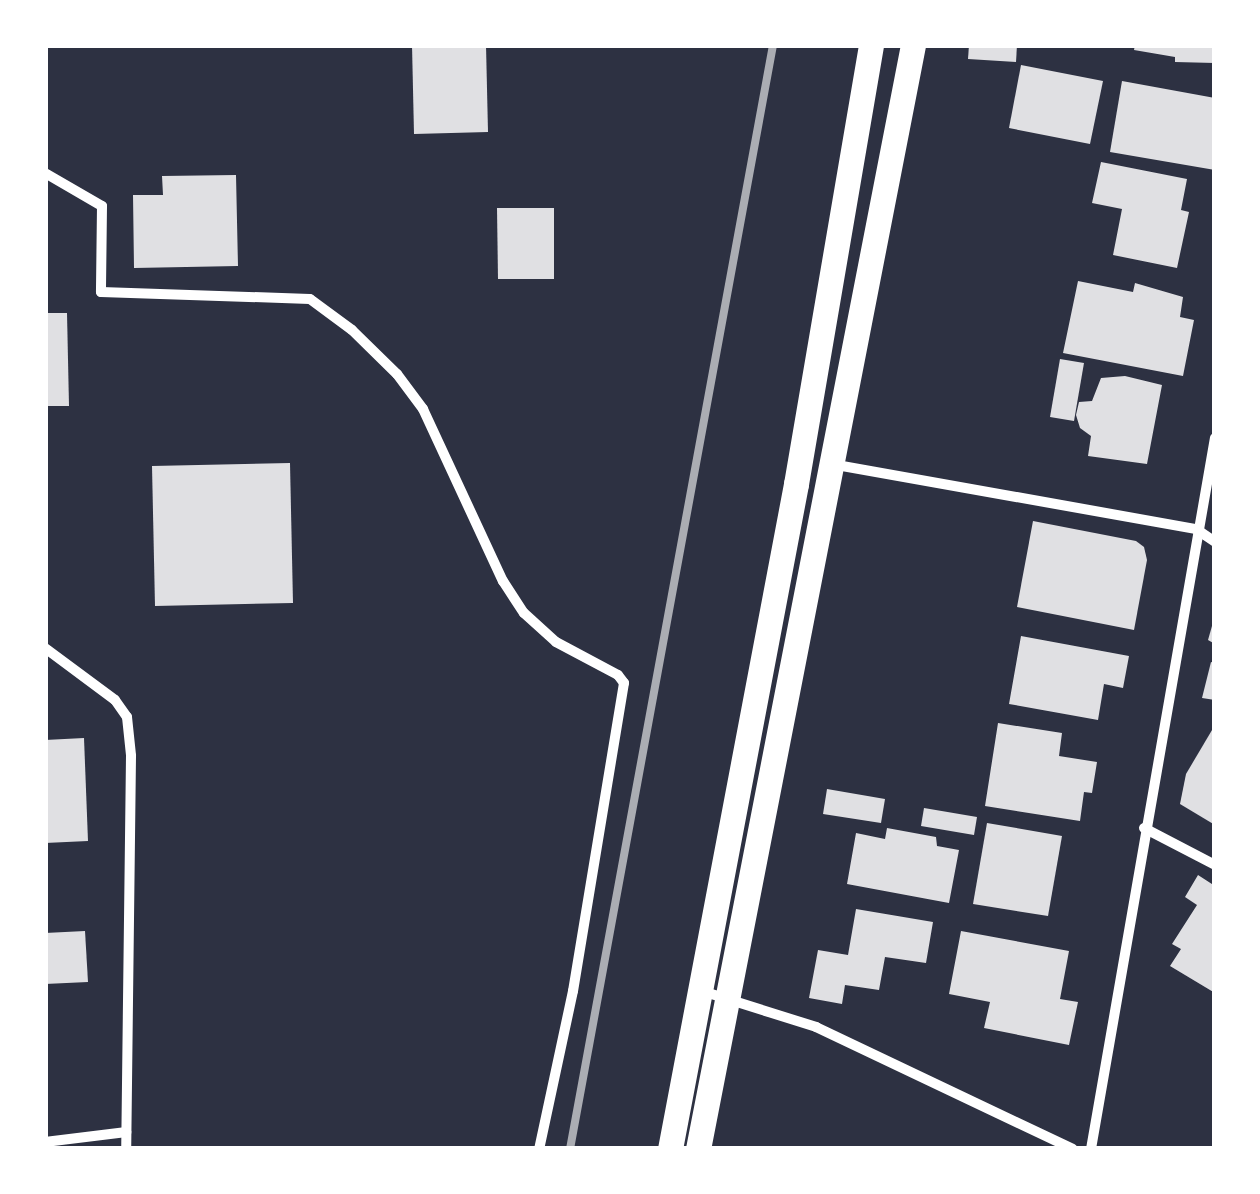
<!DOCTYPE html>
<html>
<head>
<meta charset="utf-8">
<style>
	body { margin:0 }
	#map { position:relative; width:1260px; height:1194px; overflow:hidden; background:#2d3142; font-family:"Noto Sans",sans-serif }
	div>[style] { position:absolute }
	.building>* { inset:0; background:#e0e0e3 }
	.minor>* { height:10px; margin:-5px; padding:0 5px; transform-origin:5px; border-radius:5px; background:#fff }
	.primary>* { height:25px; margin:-12.5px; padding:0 12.5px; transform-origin:12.5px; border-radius:12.5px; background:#fff }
	.rail>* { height:8px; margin:-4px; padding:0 4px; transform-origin:4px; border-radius:4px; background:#abadb3 }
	span { translate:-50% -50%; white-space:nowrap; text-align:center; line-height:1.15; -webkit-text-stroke:8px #fff; paint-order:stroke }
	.frame { position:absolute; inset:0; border:48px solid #fff; pointer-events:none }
</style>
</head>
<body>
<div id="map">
	<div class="building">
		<div style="clip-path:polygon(412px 45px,486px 45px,488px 132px,414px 134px)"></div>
		<div style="clip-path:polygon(969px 45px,1017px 45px,1016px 62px,968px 59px)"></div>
		<div style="clip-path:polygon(1135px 45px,1215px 45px,1215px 63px,1175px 62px,1175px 57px,1134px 50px)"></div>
		<div style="clip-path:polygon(1021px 65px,1103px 81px,1090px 144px,1009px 128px)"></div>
		<div style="clip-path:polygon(1122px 81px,1215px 98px,1215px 170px,1110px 152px)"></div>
		<div style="clip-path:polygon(1101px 162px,1187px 179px,1181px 210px,1189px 212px,1177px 268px,1113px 255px,1122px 209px,1092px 203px)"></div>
		<div style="clip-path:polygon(236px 175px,238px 266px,134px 268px,133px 195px,163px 195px,162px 176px)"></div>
		<div style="clip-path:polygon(497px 208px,554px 208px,554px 279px,498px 279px)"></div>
		<div style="clip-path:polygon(1078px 281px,1133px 292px,1135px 283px,1183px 297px,1180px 317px,1194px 320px,1183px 376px,1063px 353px)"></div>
		<div style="clip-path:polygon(45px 313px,67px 313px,69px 406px,45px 406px)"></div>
		<div style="clip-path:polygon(1060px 359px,1084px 363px,1074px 421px,1050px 417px)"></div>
		<div style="clip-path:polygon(1125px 376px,1162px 385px,1147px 464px,1088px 456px,1091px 436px,1080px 428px,1076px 415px,1079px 402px,1092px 401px,1101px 378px)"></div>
		<div style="clip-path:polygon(290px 463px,293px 603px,155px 606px,152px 466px)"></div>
		<div style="clip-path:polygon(1033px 521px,1136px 541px,1144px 547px,1147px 560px,1134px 630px,1017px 607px)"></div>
		<div style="clip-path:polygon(1214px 619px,1215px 619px,1215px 644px,1208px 640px)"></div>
		<div style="clip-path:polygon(1021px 636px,1129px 656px,1123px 688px,1104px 684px,1098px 720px,1009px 704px)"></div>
		<div style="clip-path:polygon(1211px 662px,1215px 663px,1215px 700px,1202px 698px)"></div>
		<div style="clip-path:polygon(998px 723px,1062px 733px,1059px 756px,1097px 762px,1092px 793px,1084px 792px,1080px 821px,985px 806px)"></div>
		<div style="clip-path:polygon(1215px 725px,1215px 825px,1180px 804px,1186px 774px)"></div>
		<div style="clip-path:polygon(84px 738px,88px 841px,45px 843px,45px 740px)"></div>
		<div style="clip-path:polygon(827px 789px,885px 799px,881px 823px,823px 814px)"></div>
		<div style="clip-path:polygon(924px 808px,977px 817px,974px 835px,921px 826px)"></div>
		<div style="clip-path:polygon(987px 823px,1062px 836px,1048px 916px,973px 904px)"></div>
		<div style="clip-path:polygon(887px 828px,936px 837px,937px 846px,959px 850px,949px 903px,847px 884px,856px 833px,885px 839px)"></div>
		<div style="clip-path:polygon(1198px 875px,1215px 886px,1215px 993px,1170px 966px,1181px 949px,1172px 944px,1197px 905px,1185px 897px)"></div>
		<div style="clip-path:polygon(856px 909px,933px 922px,926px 963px,885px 957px,879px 990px,845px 985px,842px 1004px,809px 998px,818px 950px,848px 955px)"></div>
		<div style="clip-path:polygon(85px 931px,88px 982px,45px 984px,45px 933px)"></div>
		<div style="clip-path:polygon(961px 931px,1069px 951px,1060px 999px,1078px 1002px,1069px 1045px,984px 1028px,990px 1002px,949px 994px)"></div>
	</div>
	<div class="minor">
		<div style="left:45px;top:173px;width:66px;rotate:30.1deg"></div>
		<div style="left:102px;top:206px;width:86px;rotate:90.7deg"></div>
		<div style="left:101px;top:292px;width:209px;rotate:1.9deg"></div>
		<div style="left:310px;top:299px;width:52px;rotate:36.4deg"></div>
		<div style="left:352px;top:330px;width:63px;rotate:44.4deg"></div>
		<div style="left:397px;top:374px;width:44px;rotate:53.4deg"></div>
		<div style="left:423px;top:409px;width:190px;rotate:65.1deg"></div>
		<div style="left:503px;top:581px;width:38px;rotate:57deg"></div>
		<div style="left:524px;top:613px;width:43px;rotate:42.2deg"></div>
		<div style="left:556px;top:642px;width:70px;rotate:28deg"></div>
		<div style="left:618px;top:675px;width:10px;rotate:53deg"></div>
		<div style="left:624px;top:683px;width:312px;rotate:99.4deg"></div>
		<div style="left:573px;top:991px;width:162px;rotate:102.1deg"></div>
		<div style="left:831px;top:464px;width:371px;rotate:10.1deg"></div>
		<div style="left:1196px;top:529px;width:23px;rotate:34deg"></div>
		<div style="left:45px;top:648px;width:87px;rotate:36.6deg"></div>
		<div style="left:115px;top:700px;width:21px;rotate:55deg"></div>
		<div style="left:127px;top:717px;width:39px;rotate:84deg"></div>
		<div style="left:131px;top:756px;width:393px;rotate:90.7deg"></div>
		<div style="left:1144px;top:828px;width:80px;rotate:27.5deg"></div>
		<div style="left:702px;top:991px;width:120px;rotate:17.5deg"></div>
		<div style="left:816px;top:1027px;width:284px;rotate:25.4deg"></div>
		<div style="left:45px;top:1142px;width:82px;rotate:-7deg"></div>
		<div style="left:1091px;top:1149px;width:722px;rotate:-80.11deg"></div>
	</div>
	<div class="primary">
		<div style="left:670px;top:1149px;width:677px;rotate:-79.27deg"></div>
		<div style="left:796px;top:484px;width:445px;rotate:-80.3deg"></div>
		<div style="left:698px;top:1149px;width:1125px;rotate:-78.98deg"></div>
	</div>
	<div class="rail">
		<div style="left:570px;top:1149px;width:1123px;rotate:-79.58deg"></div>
	</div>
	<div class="frame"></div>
</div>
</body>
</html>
